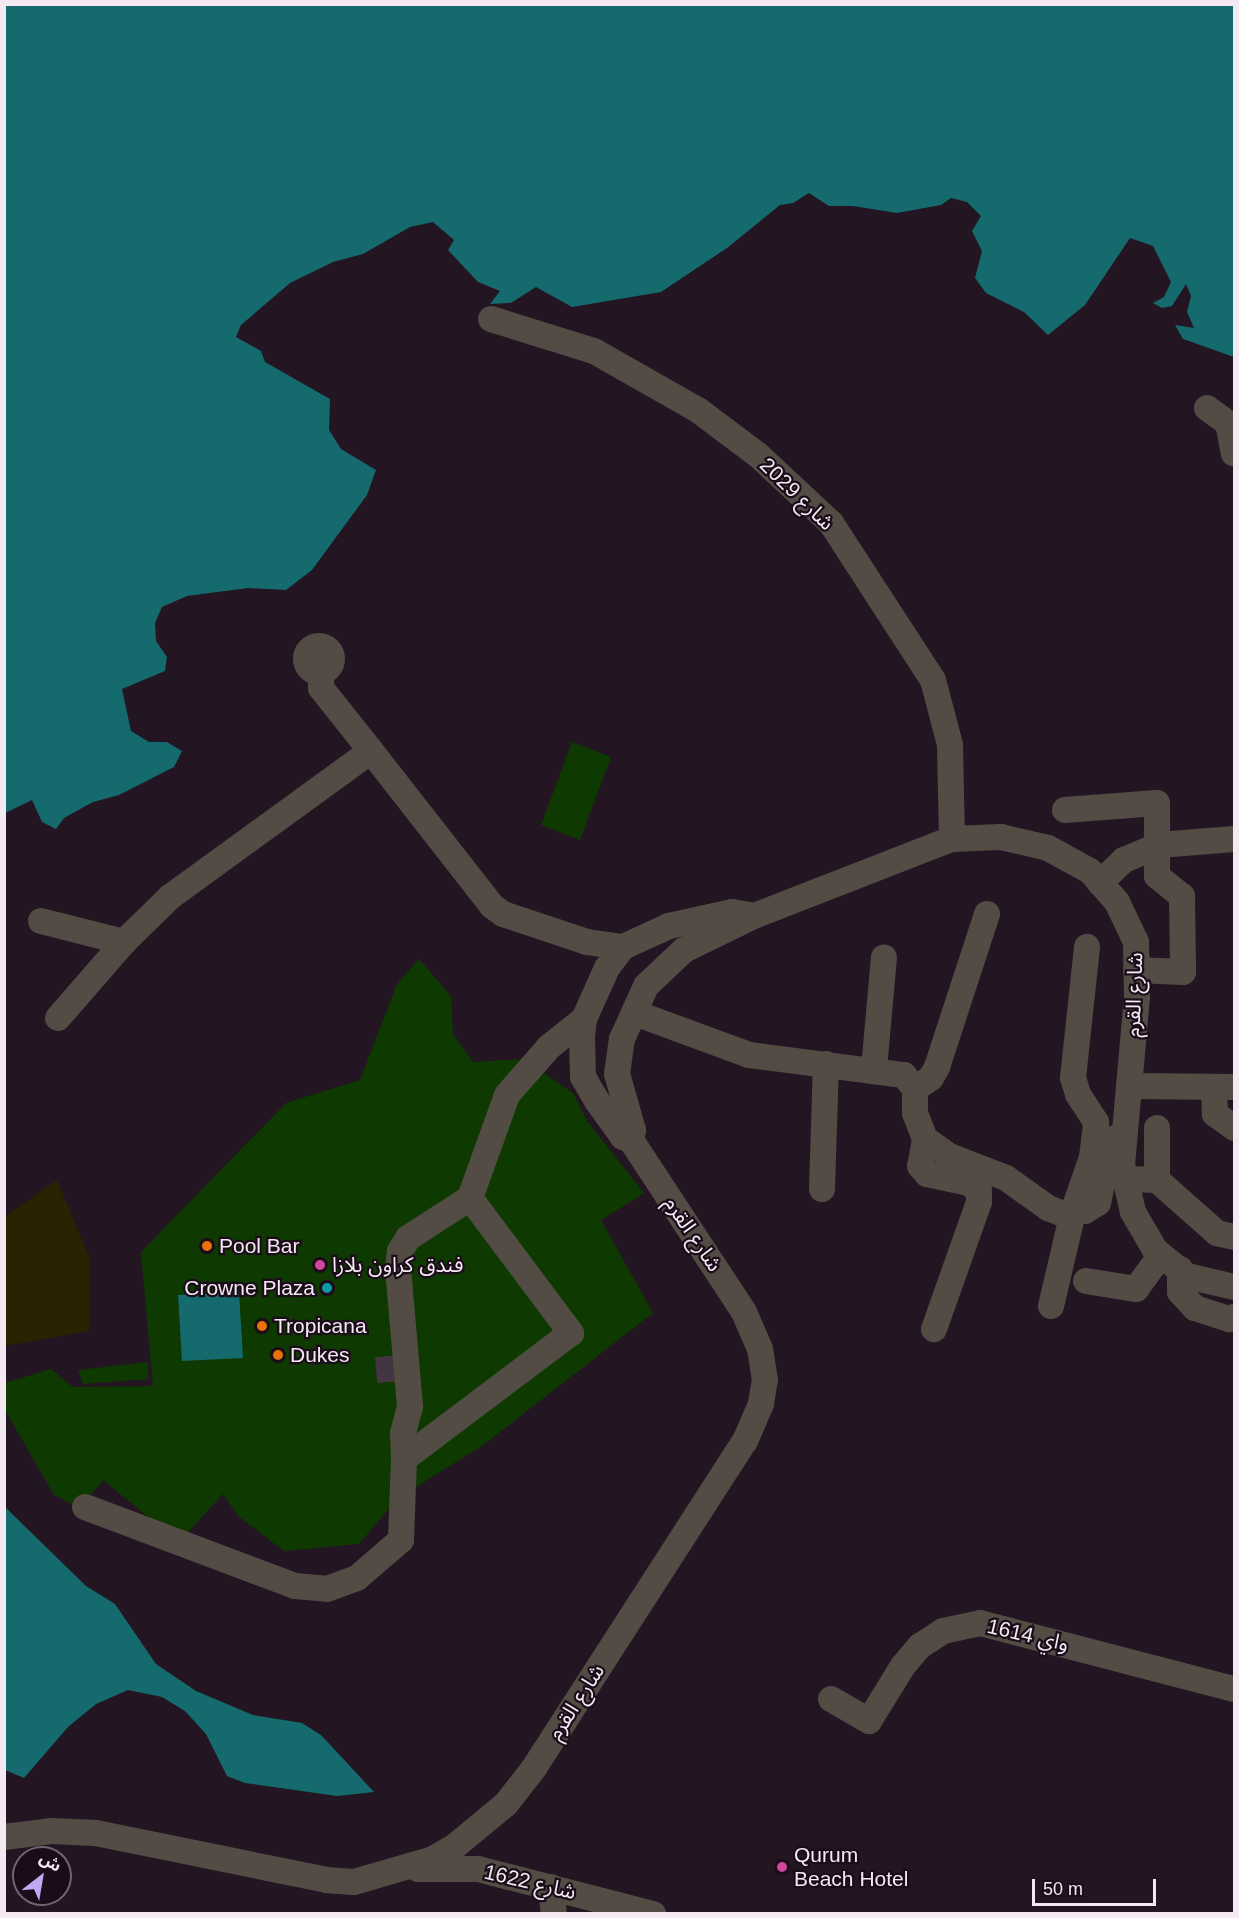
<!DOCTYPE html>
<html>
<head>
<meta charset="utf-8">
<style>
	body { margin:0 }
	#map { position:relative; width:1239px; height:1918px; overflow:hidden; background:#241523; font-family:Helvetica,"Noto Sans Arabic",sans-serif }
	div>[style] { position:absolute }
	.green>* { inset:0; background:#0e3900 }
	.sand>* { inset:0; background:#2a2201 }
	.water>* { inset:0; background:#146a6c }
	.minor-tunnel>* { height:26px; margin-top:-13px; transform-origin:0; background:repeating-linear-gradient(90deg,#433542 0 26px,transparent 0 39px) }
	.minor>* { height:26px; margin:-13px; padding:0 13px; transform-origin:13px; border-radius:13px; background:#534c44 }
	.minor>.ring { margin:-13px; padding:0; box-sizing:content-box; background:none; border:26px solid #534c44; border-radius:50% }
	.dots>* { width:16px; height:16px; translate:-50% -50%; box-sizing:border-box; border:3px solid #1b0c1a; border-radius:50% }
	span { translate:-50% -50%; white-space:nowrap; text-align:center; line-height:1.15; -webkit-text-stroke:4.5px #1b0c1a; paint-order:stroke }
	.street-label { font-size:21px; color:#f4e9f3 }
	.poi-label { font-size:21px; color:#f4e9f3 }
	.left { translate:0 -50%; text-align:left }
	.right { translate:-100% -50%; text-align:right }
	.frame { position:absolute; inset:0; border:6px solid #f4e9f3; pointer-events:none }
	.north { position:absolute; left:12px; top:1846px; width:60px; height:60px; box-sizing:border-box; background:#1b0c1a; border:2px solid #726471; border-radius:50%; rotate:31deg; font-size:16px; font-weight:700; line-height:24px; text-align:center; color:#f4e9f3 }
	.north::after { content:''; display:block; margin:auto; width:21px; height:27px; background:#c2a7f2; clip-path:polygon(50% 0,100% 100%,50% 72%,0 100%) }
	.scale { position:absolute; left:1032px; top:1879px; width:124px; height:27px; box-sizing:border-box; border:3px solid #f4e9f3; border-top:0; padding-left:8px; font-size:18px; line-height:21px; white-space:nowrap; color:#f4e9f3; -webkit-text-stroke:4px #1b0c1a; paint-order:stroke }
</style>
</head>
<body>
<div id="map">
	<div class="green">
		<div style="clip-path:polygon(572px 742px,611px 757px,580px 840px,541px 825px)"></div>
		<div style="clip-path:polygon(419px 959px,451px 996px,453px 1034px,473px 1062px,524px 1059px,573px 1093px,587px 1121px,644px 1193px,601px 1220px,653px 1313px,482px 1446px,398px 1498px,359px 1544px,284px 1551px,238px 1516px,223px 1494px,179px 1542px,103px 1480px,80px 1508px,54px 1495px,5px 1410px,5px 1383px,51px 1369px,73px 1387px,153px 1386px,141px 1252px,286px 1103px,360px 1080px,397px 984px)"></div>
		<div style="clip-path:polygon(148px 1362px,148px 1379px,83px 1384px,78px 1370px)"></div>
	</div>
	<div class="sand">
		<div style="clip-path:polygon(57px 1180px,89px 1257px,89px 1331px,5px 1346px,5px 1216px)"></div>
	</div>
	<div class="water">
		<div style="clip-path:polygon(4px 5px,1234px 5px,1234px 357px,1183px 339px,1175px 325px,1194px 328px,1187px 312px,1191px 296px,1186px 284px,1172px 306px,1162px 308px,1153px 303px,1164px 297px,1171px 282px,1153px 246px,1130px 238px,1085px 305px,1048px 335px,1024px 312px,986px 293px,975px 278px,982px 251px,972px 231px,981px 216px,967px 202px,951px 198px,941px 205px,897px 213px,853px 206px,829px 206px,809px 193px,793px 203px,780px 205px,727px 248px,661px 292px,572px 307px,536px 287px,511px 303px,490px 304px,500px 291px,478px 282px,448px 250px,454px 240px,433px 222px,410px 227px,363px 254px,333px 262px,290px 283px,241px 325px,236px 337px,261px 351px,265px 362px,330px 399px,329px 430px,341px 449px,376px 470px,367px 495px,312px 570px,286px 590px,248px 588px,187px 596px,162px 607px,155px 623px,156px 641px,167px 657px,165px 671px,122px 689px,131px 731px,149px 742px,167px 742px,182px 751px,174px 767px,119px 795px,93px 802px,64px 818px,56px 829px,42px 822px,32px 800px,5px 813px)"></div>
		<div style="clip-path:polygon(239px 1292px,243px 1358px,182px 1361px,178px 1295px)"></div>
		<div style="clip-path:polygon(4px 1506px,86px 1586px,115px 1604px,156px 1664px,196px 1691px,253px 1715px,302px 1723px,321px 1735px,374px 1792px,337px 1796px,245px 1783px,227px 1776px,206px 1734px,185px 1711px,162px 1697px,128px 1690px,96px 1704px,68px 1727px,24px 1778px,5px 1770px)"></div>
	</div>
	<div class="minor-tunnel">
		<div style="left:388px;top:1356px;width:36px;rotate:85deg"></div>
	</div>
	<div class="minor">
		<div style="left:491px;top:319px;width:108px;rotate:17.3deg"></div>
		<div style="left:594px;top:351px;width:120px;rotate:29.6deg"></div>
		<div style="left:698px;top:410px;width:75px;rotate:36.9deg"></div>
		<div style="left:758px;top:455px;width:100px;rotate:43deg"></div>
		<div style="left:831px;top:523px;width:187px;rotate:57deg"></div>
		<div style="left:933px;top:680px;width:67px;rotate:75.3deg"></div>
		<div style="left:950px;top:745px;width:94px;rotate:88.8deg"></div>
		<div style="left:1207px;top:408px;width:26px;rotate:36deg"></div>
		<div style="left:1228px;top:423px;width:31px;rotate:79deg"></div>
		<div class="ring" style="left:306px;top:646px;width:0;height:0"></div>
		<div style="left:321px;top:673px;width:15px;rotate:90deg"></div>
		<div style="left:321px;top:688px;width:80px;rotate:51.6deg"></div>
		<div style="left:1065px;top:810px;width:92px;rotate:-4.4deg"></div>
		<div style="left:1157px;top:803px;width:73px;rotate:90deg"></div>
		<div style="left:1157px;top:876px;width:32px;rotate:39deg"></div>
		<div style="left:1182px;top:896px;width:76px;rotate:89.2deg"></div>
		<div style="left:1183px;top:972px;width:47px;rotate:-177.6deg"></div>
		<div style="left:1100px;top:883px;width:33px;rotate:-44deg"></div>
		<div style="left:1124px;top:860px;width:38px;rotate:-23deg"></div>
		<div style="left:1159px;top:845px;width:75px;rotate:-4.6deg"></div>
		<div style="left:41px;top:921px;width:86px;rotate:14.2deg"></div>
		<div style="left:124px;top:942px;width:64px;rotate:-44.4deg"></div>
		<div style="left:170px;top:897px;width:248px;rotate:-36deg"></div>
		<div style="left:371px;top:751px;width:197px;rotate:52deg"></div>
		<div style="left:492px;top:906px;width:14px;rotate:36deg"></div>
		<div style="left:503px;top:914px;width:89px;rotate:18.4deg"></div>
		<div style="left:587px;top:942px;width:36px;rotate:8deg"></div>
		<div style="left:635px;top:1013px;width:121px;rotate:20.2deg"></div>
		<div style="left:749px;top:1055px;width:156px;rotate:7.4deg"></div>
		<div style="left:904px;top:1075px;width:18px;rotate:52deg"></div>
		<div style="left:915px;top:1089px;width:24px;rotate:90deg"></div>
		<div style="left:915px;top:1113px;width:28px;rotate:69deg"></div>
		<div style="left:925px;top:1139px;width:29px;rotate:35deg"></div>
		<div style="left:949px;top:1156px;width:61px;rotate:21.1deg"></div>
		<div style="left:1006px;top:1178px;width:52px;rotate:35.5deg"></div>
		<div style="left:1048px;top:1208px;width:14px;rotate:21deg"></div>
		<div style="left:1061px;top:1213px;width:24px;rotate:-5deg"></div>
		<div style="left:1085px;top:1211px;width:15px;rotate:-32deg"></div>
		<div style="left:1098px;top:1203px;width:63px;rotate:-78.2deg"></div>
		<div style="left:1111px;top:1141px;width:5px;rotate:-37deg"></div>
		<div style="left:58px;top:1018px;width:101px;rotate:-49deg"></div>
		<div style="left:874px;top:1069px;width:112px;rotate:-84.9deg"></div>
		<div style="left:1129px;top:1086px;width:105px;rotate:0.5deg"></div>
		<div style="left:1214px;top:1087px;width:27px;rotate:88deg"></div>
		<div style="left:1215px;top:1114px;width:24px;rotate:36deg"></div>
		<div style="left:915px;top:1089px;width:19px;rotate:-35deg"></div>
		<div style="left:931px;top:1078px;width:13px;rotate:-61deg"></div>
		<div style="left:937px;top:1067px;width:161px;rotate:-71.9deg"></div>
		<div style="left:925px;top:1139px;width:27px;rotate:100deg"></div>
		<div style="left:920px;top:1166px;width:11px;rotate:49deg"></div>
		<div style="left:927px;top:1174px;width:43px;rotate:12.1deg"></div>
		<div style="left:969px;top:1183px;width:13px;rotate:39deg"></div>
		<div style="left:979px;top:1191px;width:11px;rotate:90deg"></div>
		<div style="left:979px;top:1202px;width:135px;rotate:109.5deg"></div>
		<div style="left:631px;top:1140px;width:10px;rotate:-79deg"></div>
		<div style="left:633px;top:1130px;width:58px;rotate:-105.9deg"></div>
		<div style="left:617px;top:1074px;width:35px;rotate:-82deg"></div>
		<div style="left:622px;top:1039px;width:58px;rotate:-65.6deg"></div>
		<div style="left:646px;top:986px;width:52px;rotate:-43.5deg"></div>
		<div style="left:684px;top:950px;width:78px;rotate:-25.9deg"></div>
		<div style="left:754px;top:916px;width:212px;rotate:-21.3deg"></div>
		<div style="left:952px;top:839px;width:49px;rotate:-2.3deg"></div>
		<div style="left:1001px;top:837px;width:48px;rotate:13.2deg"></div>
		<div style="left:1048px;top:848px;width:48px;rotate:28.7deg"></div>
		<div style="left:1090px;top:871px;width:41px;rotate:48.9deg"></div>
		<div style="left:1117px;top:902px;width:44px;rotate:64.6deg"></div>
		<div style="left:1136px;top:942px;width:55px;rotate:89deg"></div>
		<div style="left:1137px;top:997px;width:168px;rotate:95.1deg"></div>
		<div style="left:1122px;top:1164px;width:49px;rotate:77.1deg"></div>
		<div style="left:1133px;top:1212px;width:44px;rotate:59.9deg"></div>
		<div style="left:1155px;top:1250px;width:41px;rotate:39.1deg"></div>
		<div style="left:1187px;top:1276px;width:48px;rotate:13.2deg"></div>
		<div style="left:1126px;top:1179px;width:31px;rotate:2deg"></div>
		<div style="left:1157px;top:1180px;width:80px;rotate:41.5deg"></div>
		<div style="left:1217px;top:1233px;width:17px;rotate:13deg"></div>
		<div style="left:1157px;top:1180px;width:52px;rotate:-90deg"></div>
		<div style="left:822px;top:1189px;width:125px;rotate:-88.2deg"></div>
		<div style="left:470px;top:1198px;width:169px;rotate:53.2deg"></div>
		<div style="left:571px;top:1333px;width:209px;rotate:143deg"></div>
		<div style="left:404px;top:1459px;width:26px;rotate:-92deg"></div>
		<div style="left:403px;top:1433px;width:28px;rotate:-75deg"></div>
		<div style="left:410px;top:1406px;width:138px;rotate:-95deg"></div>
		<div style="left:398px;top:1269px;width:18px;rotate:-84deg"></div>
		<div style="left:400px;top:1251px;width:15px;rotate:-58deg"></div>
		<div style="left:408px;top:1238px;width:74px;rotate:-32.8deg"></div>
		<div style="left:470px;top:1198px;width:109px;rotate:-70.2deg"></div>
		<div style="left:507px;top:1095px;width:64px;rotate:-48.8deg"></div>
		<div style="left:549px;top:1047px;width:45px;rotate:-38.7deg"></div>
		<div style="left:1180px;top:1269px;width:23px;rotate:90deg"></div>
		<div style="left:1180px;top:1292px;width:22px;rotate:47deg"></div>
		<div style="left:1195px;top:1308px;width:36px;rotate:18deg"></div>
		<div style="left:1229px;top:1319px;width:5px;rotate:-22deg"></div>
		<div style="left:1086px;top:1281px;width:51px;rotate:9.1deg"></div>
		<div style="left:1136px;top:1289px;width:42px;rotate:-53.7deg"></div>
		<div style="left:1051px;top:1306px;width:97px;rotate:-76.8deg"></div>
		<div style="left:1073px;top:1212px;width:58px;rotate:-70.9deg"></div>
		<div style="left:1092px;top:1157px;width:35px;rotate:-83deg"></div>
		<div style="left:1096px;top:1122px;width:33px;rotate:-123deg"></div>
		<div style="left:1078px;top:1094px;width:17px;rotate:-107deg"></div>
		<div style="left:1073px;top:1078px;width:132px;rotate:-83.9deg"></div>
		<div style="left:85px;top:1507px;width:224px;rotate:20.6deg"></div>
		<div style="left:295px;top:1586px;width:32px;rotate:5deg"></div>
		<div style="left:327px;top:1589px;width:32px;rotate:-20deg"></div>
		<div style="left:357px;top:1578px;width:58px;rotate:-40.8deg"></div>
		<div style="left:401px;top:1540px;width:81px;rotate:-87.9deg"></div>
		<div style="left:831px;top:1699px;width:44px;rotate:30.1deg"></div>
		<div style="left:869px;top:1721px;width:65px;rotate:-58.3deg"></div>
		<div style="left:903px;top:1666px;width:26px;rotate:-50deg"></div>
		<div style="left:920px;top:1646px;width:27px;rotate:-33deg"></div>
		<div style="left:943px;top:1631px;width:38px;rotate:-12deg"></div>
		<div style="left:980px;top:1623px;width:262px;rotate:14.6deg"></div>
		<div style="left:4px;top:1837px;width:47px;rotate:-7.3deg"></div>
		<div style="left:51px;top:1831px;width:45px;rotate:2.5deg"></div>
		<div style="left:96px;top:1833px;width:235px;rotate:11.5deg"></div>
		<div style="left:326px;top:1880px;width:28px;rotate:4deg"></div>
		<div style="left:354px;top:1882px;width:82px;rotate:-16.2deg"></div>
		<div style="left:433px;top:1859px;width:24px;rotate:-30deg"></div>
		<div style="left:454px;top:1847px;width:67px;rotate:-39.6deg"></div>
		<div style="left:506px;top:1804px;width:46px;rotate:-52.1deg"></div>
		<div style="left:534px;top:1768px;width:389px;rotate:-57.2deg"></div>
		<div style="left:745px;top:1441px;width:40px;rotate:-66.6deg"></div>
		<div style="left:761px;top:1404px;width:24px;rotate:-81deg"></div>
		<div style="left:765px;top:1380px;width:31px;rotate:-99deg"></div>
		<div style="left:760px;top:1349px;width:40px;rotate:-113.4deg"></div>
		<div style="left:744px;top:1312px;width:206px;rotate:-123.3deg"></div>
		<div style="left:631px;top:1140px;width:9px;rotate:-159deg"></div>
		<div style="left:623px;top:1137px;width:44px;rotate:-125.8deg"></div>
		<div style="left:597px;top:1101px;width:28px;rotate:-120deg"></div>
		<div style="left:583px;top:1077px;width:40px;rotate:-91.4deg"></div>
		<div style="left:582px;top:1037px;width:18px;rotate:-84deg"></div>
		<div style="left:584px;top:1019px;width:56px;rotate:-65.7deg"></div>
		<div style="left:607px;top:968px;width:26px;rotate:-53deg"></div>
		<div style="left:623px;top:947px;width:51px;rotate:-24.5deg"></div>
		<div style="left:669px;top:926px;width:65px;rotate:-12.5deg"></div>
		<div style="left:732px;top:912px;width:22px;rotate:10deg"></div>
		<div style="left:418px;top:1869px;width:60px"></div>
		<div style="left:478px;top:1869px;width:181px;rotate:14.4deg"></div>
		<div style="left:551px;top:1887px;width:27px;rotate:84deg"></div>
	</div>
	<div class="dots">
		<div style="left:207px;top:1246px;background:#e8710a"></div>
		<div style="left:320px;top:1265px;background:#d1479c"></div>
		<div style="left:327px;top:1288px;background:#0f9aa8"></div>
		<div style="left:262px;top:1326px;background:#e8710a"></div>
		<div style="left:278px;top:1355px;background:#e8710a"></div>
		<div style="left:782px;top:1867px;background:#d1479c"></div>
	</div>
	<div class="street-label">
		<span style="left:797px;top:494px;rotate:44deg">2029 شارع</span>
		<span style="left:1134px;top:995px;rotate:-88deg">شارع القرم</span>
		<span style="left:693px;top:1234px;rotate:56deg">شارع القرم</span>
		<span style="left:1028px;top:1635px;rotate:13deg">واي 1614</span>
		<span style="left:576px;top:1702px;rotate:-57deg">شارع القرم</span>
		<span style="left:530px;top:1882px;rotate:13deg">1622 شارع</span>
	</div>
	<div class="poi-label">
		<span class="left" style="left:219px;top:1246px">Pool Bar</span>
		<span class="left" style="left:332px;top:1265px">فندق كراون بلازا</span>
		<span class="right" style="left:315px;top:1288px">Crowne Plaza</span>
		<span class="left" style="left:274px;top:1326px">Tropicana</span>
		<span class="left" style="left:290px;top:1355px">Dukes</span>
		<span class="left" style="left:794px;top:1867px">Qurum<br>Beach Hotel</span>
	</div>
	<div class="frame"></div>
	<div class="north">ش</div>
	<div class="scale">50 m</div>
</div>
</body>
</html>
